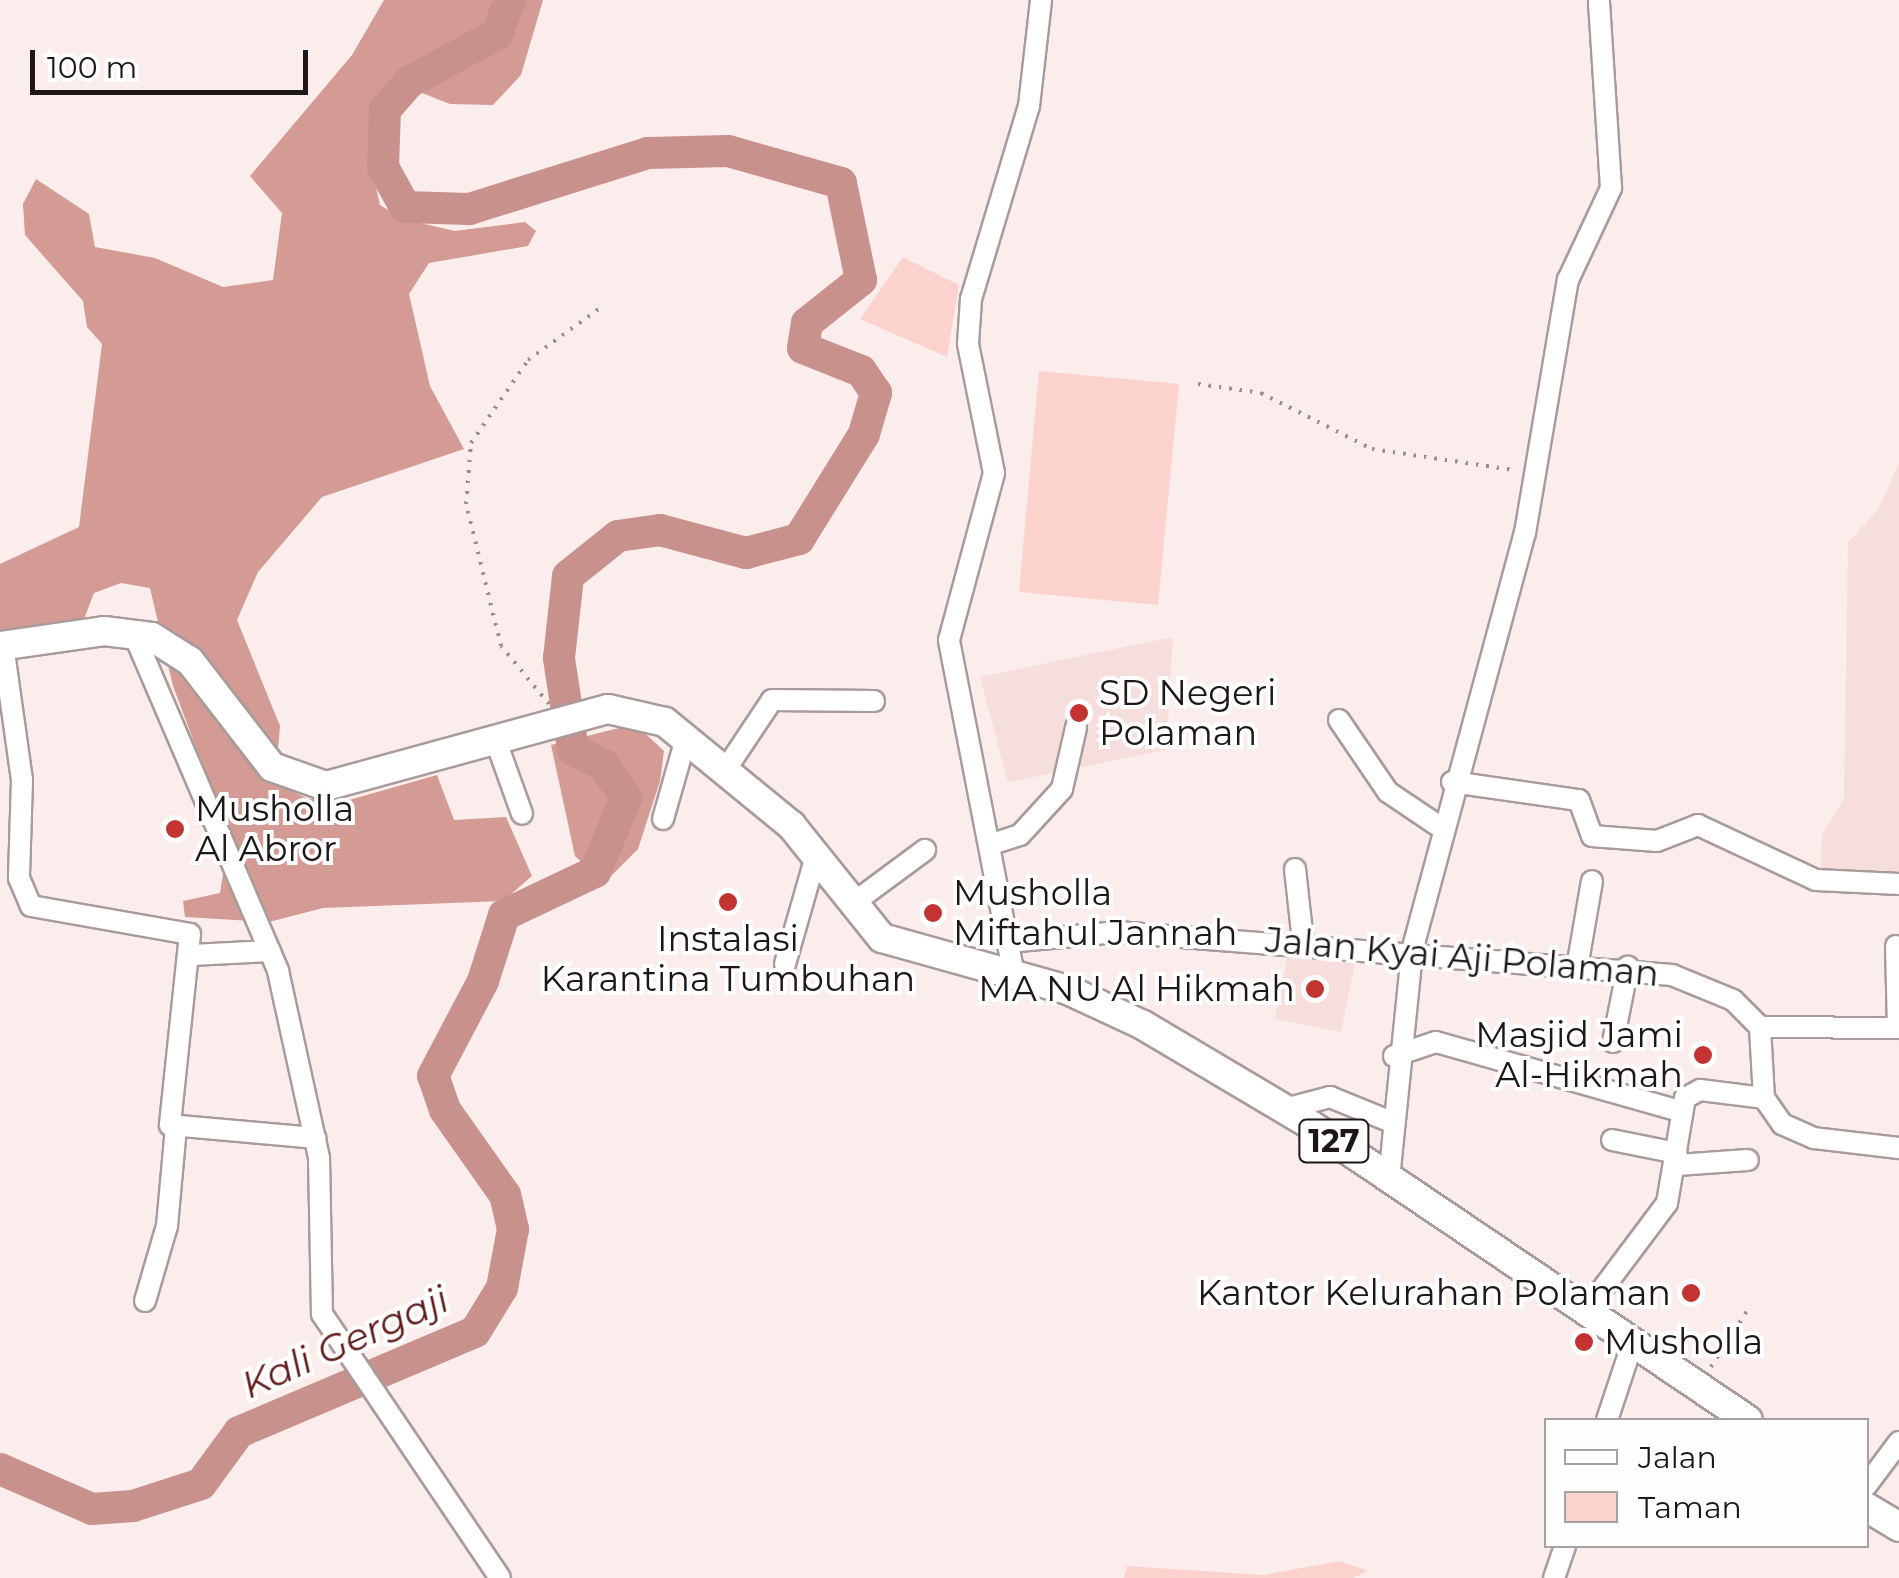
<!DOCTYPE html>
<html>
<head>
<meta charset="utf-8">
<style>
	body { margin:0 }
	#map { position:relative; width:1899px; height:1578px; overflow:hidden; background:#fbedeb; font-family:Montserrat,sans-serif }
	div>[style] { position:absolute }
	.built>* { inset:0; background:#f5dedc }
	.green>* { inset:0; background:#fbd2cd }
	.forest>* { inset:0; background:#d39b94 }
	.river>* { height:32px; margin:-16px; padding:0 16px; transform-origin:16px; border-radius:16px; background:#c9918b }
	.path>* { height:4px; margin-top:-2px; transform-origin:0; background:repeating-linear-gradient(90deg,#988e8c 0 2.5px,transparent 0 10.5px) }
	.roads { filter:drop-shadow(2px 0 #a89b9a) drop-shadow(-2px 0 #a89b9a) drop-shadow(0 2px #a89b9a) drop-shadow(0 -2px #a89b9a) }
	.minor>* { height:20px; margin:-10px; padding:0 10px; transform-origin:10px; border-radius:10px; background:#fff }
	.major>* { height:28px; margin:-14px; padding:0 14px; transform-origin:14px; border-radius:14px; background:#fff }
	.dots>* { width:28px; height:28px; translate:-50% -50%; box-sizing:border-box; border:5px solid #fefefe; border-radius:50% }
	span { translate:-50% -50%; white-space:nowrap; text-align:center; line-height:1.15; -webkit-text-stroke:8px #fefefe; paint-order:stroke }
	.shield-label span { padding:2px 8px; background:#fefefe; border:2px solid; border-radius:8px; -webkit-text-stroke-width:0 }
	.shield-label { font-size:32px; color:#1d1817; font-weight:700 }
	.poi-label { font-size:35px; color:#1d1817 }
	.left { translate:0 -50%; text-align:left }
	.right { translate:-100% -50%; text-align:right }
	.street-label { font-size:35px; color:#1d1817 }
	.water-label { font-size:38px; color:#601c1a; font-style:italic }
	.legend { position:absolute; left:1544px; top:1418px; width:325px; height:130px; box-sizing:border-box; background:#fefefe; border:2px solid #a4a2a2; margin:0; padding:12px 18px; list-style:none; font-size:30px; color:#1d1817 }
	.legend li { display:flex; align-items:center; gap:20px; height:50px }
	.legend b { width:50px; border:2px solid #a4a2a2 }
	.scale { position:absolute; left:30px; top:50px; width:278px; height:45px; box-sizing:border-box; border:5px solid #1d1817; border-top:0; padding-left:12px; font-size:30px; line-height:35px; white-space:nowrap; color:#1d1817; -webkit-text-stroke:8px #fefefe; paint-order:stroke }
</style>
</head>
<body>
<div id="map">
	<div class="built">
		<div style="clip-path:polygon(1899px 462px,1899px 892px,1820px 879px,1822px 835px,1844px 799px,1848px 543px,1879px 508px)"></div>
		<div style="clip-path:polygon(1173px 637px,1166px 750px,1008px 782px,980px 677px)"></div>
		<div style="clip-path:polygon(1290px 945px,1356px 958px,1341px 1032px,1275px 1019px)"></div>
	</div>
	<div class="green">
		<div style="clip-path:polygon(903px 257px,959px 285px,947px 357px,860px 319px)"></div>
		<div style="clip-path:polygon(1039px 371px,1179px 384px,1158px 605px,1019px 592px)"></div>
		<div style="clip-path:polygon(1340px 1561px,1368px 1571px,1352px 1578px,1124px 1578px,1127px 1566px,1263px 1575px)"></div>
	</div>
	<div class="forest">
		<div style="clip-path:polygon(384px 0,543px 0,521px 75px,493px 105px,450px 104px,399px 84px,376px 111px,370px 161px,380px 205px,403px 219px,455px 231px,525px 222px,536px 231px,528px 246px,429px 263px,409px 294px,430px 386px,464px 449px,322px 497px,258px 572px,237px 620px,280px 726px,275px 782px,308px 799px,349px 800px,437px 775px,454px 820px,506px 817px,532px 876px,503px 901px,323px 908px,269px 922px,185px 917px,183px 901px,220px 893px,229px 835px,173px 686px,150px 588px,121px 583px,94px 593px,84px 619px,0 630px,0 564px,79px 527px,102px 344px,87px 327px,83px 301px,25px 235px,23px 204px,36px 179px,89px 214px,95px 247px,155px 258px,223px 287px,273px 280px,282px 213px,250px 176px,352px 55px)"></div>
		<div style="clip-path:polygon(635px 724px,664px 751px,660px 781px,638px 849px,604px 883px,575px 856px,551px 745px)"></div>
	</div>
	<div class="river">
		<div style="left:0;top:1469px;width:100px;rotate:23.5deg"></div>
		<div style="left:92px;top:1509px;width:41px;rotate:-4.2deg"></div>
		<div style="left:133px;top:1506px;width:71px;rotate:-17.9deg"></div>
		<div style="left:201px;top:1484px;width:64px;rotate:-53.8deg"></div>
		<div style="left:239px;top:1432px;width:256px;rotate:-23deg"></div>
		<div style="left:475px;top:1332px;width:52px;rotate:-58.5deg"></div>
		<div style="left:502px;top:1288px;width:60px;rotate:-79.4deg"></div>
		<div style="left:513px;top:1229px;width:35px;rotate:-103deg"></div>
		<div style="left:505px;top:1195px;width:104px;rotate:-125.2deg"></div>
		<div style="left:445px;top:1110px;width:36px;rotate:-109deg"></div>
		<div style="left:433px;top:1076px;width:107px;rotate:-62.2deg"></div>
		<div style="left:483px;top:981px;width:69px;rotate:-72.3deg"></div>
		<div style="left:504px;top:915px;width:101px;rotate:-25.3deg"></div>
		<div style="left:595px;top:872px;width:80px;rotate:-67.3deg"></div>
		<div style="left:626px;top:798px;width:40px;rotate:-124deg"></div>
		<div style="left:604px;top:765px;width:34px;rotate:-154deg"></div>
		<div style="left:573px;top:750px;width:93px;rotate:-98.7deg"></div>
		<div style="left:559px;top:658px;width:82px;rotate:-83.7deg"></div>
		<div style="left:568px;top:576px;width:64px;rotate:-38.7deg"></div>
		<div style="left:618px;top:536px;width:42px;rotate:-8.1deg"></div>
		<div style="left:660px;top:530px;width:89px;rotate:15deg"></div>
		<div style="left:746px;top:553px;width:55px;rotate:-14.8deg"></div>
		<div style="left:799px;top:539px;width:123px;rotate:-58.2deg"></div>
		<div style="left:864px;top:434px;width:43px;rotate:-73.7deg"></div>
		<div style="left:876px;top:393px;width:27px;rotate:-124deg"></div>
		<div style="left:861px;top:371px;width:62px;rotate:-158.4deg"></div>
		<div style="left:803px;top:348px;width:25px;rotate:-81deg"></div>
		<div style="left:807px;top:323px;width:69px;rotate:-38.5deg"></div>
		<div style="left:861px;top:280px;width:99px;rotate:-101.7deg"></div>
		<div style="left:841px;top:183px;width:117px;rotate:-164.2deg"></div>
		<div style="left:728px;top:151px;width:80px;rotate:178.6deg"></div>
		<div style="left:648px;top:153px;width:188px;rotate:162.6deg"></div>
		<div style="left:469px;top:209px;width:64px;rotate:-178.2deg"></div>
		<div style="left:405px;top:207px;width:46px;rotate:-118.8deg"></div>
		<div style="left:383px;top:167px;width:57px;rotate:-88deg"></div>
		<div style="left:385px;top:110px;width:37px;rotate:-49deg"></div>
		<div style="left:409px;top:82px;width:100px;rotate:-28.6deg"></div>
		<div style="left:497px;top:34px;width:36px;rotate:-69deg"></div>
	</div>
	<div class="path">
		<div style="left:1198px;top:384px;width:64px;rotate:8.1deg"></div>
		<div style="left:1261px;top:393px;width:124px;rotate:26.8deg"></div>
		<div style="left:1372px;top:449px;width:145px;rotate:8.4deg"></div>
		<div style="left:549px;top:704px;width:75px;rotate:-129.6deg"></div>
		<div style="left:501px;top:646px;width:146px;rotate:-103.8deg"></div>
		<div style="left:466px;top:504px;width:61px;rotate:-85.3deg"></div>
		<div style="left:471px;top:443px;width:101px;rotate:-55.5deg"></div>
		<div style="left:528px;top:360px;width:89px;rotate:-35.8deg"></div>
		<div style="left:1711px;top:1367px;width:67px;rotate:-57.3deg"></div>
	</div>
	<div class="roads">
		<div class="minor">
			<div style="left:133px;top:632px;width:369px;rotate:66.8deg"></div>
			<div style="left:278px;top:971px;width:191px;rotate:77.6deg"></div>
			<div style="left:319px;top:1158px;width:156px;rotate:88.9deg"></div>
			<div style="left:322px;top:1314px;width:318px;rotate:56deg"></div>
			<div style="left:3px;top:645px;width:136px;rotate:82deg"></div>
			<div style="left:22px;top:780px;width:98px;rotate:91.8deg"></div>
			<div style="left:19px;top:878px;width:30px;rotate:67deg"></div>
			<div style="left:31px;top:906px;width:161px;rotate:10deg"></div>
			<div style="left:190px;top:934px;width:192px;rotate:96deg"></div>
			<div style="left:170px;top:1125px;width:146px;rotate:5.1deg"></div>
			<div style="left:1339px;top:720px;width:87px;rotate:55.8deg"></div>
			<div style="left:1388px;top:792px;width:63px;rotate:33.9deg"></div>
			<div style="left:497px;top:744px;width:74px;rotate:70.3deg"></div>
			<div style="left:728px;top:766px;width:79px;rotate:-56.3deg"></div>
			<div style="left:772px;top:700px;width:102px;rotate:0.6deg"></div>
			<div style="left:1452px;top:782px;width:128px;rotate:8.1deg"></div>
			<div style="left:1579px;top:800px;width:38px;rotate:70deg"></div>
			<div style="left:1592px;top:836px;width:65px;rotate:4.4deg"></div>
			<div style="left:1657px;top:841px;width:44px;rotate:-21.3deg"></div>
			<div style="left:1698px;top:825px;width:130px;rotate:25deg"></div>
			<div style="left:1816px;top:880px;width:83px;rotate:2.8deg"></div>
			<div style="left:663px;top:819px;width:87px;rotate:-74.1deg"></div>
			<div style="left:995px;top:843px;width:26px;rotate:-18deg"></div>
			<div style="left:1020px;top:835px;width:62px;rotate:-47.6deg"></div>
			<div style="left:1062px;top:789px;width:63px;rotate:-77.1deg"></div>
			<div style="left:1295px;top:869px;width:73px;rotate:83.7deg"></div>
			<div style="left:852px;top:904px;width:91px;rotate:-36.5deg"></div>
			<div style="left:1008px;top:942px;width:109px;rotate:-5.2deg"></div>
			<div style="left:1117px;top:932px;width:557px;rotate:4.43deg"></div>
			<div style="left:1672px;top:975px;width:66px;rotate:22.3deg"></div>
			<div style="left:1733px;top:1000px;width:38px;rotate:45deg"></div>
			<div style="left:1760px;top:1027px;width:71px;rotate:86.8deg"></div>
			<div style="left:1764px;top:1098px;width:32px;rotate:55deg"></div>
			<div style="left:1782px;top:1124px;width:35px;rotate:24deg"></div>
			<div style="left:1814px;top:1138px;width:86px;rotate:6.7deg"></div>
			<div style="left:1896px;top:946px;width:82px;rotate:88.6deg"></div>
			<div style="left:192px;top:955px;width:78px;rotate:-2.9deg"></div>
			<div style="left:1578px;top:962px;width:82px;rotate:-80.2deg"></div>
			<div style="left:785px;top:964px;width:112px;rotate:-74deg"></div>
			<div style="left:1014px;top:975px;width:341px;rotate:-101deg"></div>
			<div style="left:949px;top:640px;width:173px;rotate:-74.9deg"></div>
			<div style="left:994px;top:473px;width:132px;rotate:-101.4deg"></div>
			<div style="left:968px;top:344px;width:45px;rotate:-86.2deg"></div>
			<div style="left:971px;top:299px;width:202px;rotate:-73.3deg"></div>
			<div style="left:1029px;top:106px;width:107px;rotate:-83.5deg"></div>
			<div style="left:1760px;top:1027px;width:139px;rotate:0.4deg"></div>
			<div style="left:1613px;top:1042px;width:77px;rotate:-78.8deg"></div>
			<div style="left:1394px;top:1056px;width:44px;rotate:-18.4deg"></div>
			<div style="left:1436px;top:1042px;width:250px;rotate:15.8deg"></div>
			<div style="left:1285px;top:1109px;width:47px;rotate:-14.9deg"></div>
			<div style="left:1330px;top:1097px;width:69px;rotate:22.1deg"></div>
			<div style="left:1612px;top:1140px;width:66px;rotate:11.3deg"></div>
			<div style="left:1677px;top:1165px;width:71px;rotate:-4deg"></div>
			<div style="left:1389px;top:1179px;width:229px;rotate:-84.2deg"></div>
			<div style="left:1412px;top:951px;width:433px;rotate:-74.9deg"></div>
			<div style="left:1525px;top:533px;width:257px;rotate:-80.4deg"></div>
			<div style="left:1568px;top:280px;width:102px;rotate:-64.9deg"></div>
			<div style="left:1611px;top:188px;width:188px;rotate:-93.7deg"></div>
			<div style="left:145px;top:1301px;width:78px;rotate:-73.7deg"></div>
			<div style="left:167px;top:1226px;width:98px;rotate:-84.8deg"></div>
			<div style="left:1586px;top:1311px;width:135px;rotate:-53.1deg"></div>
			<div style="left:1667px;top:1203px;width:107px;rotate:-80.3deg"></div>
			<div style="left:1685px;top:1098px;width:17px;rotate:-28deg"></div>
			<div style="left:1700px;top:1090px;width:64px;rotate:7.1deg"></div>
			<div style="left:1607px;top:1420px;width:82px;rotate:-71.6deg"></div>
			<div style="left:1866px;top:1486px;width:55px;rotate:-53.1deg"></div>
			<div style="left:1554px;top:1578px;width:34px;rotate:-71deg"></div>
		</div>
		<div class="major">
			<div style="left:0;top:646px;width:105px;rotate:-8.2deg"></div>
			<div style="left:104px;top:631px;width:48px;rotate:7.1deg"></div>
			<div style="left:152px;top:637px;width:45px;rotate:32.3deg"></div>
			<div style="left:190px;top:661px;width:134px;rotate:52.3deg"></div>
			<div style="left:272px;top:767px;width:57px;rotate:19.4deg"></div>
			<div style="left:326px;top:786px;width:292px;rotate:-15.3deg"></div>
			<div style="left:608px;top:709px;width:58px;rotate:12.8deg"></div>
			<div style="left:665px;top:722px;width:163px;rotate:39.3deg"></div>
			<div style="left:791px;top:825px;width:145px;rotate:51.2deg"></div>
			<div style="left:882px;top:938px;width:193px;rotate:15.6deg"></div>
			<div style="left:1068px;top:990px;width:83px;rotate:25deg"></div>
			<div style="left:1143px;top:1025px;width:188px;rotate:30.7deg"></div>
			<div style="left:1305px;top:1121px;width:534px;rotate:34.02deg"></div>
			<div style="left:1866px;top:1507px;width:39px;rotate:31deg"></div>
		</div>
	</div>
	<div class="dots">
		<div style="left:1079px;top:713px;background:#c23331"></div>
		<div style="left:175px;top:829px;background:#c23331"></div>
		<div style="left:728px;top:902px;background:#c23331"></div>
		<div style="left:933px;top:913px;background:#c23331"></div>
		<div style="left:1315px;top:989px;background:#c23331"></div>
		<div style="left:1703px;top:1055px;background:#c23331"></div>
		<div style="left:1691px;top:1293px;background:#c23331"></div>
		<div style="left:1584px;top:1342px;background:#c23331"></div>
	</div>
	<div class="shield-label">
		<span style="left:1334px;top:1141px">127</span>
	</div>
	<div class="poi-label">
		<span class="left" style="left:1099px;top:713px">SD Negeri<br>Polaman</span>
		<span class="left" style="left:195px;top:829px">Musholla<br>Al Abror</span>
		<span class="left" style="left:953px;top:913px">Musholla<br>Miftahul Jannah</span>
		<span style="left:728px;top:959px">Instalasi<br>Karantina Tumbuhan</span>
		<span class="right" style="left:1295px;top:989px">MA NU Al Hikmah</span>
		<span class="right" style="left:1683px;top:1055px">Masjid Jami<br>Al-Hikmah</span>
		<span class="right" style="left:1671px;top:1293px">Kantor Kelurahan Polaman</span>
		<span class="left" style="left:1604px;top:1342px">Musholla</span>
	</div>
	<div class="street-label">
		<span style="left:1462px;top:957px;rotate:5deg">Jalan Kyai Aji Polaman</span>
	</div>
	<div class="water-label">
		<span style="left:345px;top:1342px;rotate:-24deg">Kali Gergaji</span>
	</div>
	<ul class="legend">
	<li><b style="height:12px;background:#fff"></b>Jalan</li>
	<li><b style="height:28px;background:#fbd2cd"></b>Taman</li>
	</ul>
	<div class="scale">100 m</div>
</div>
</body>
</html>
